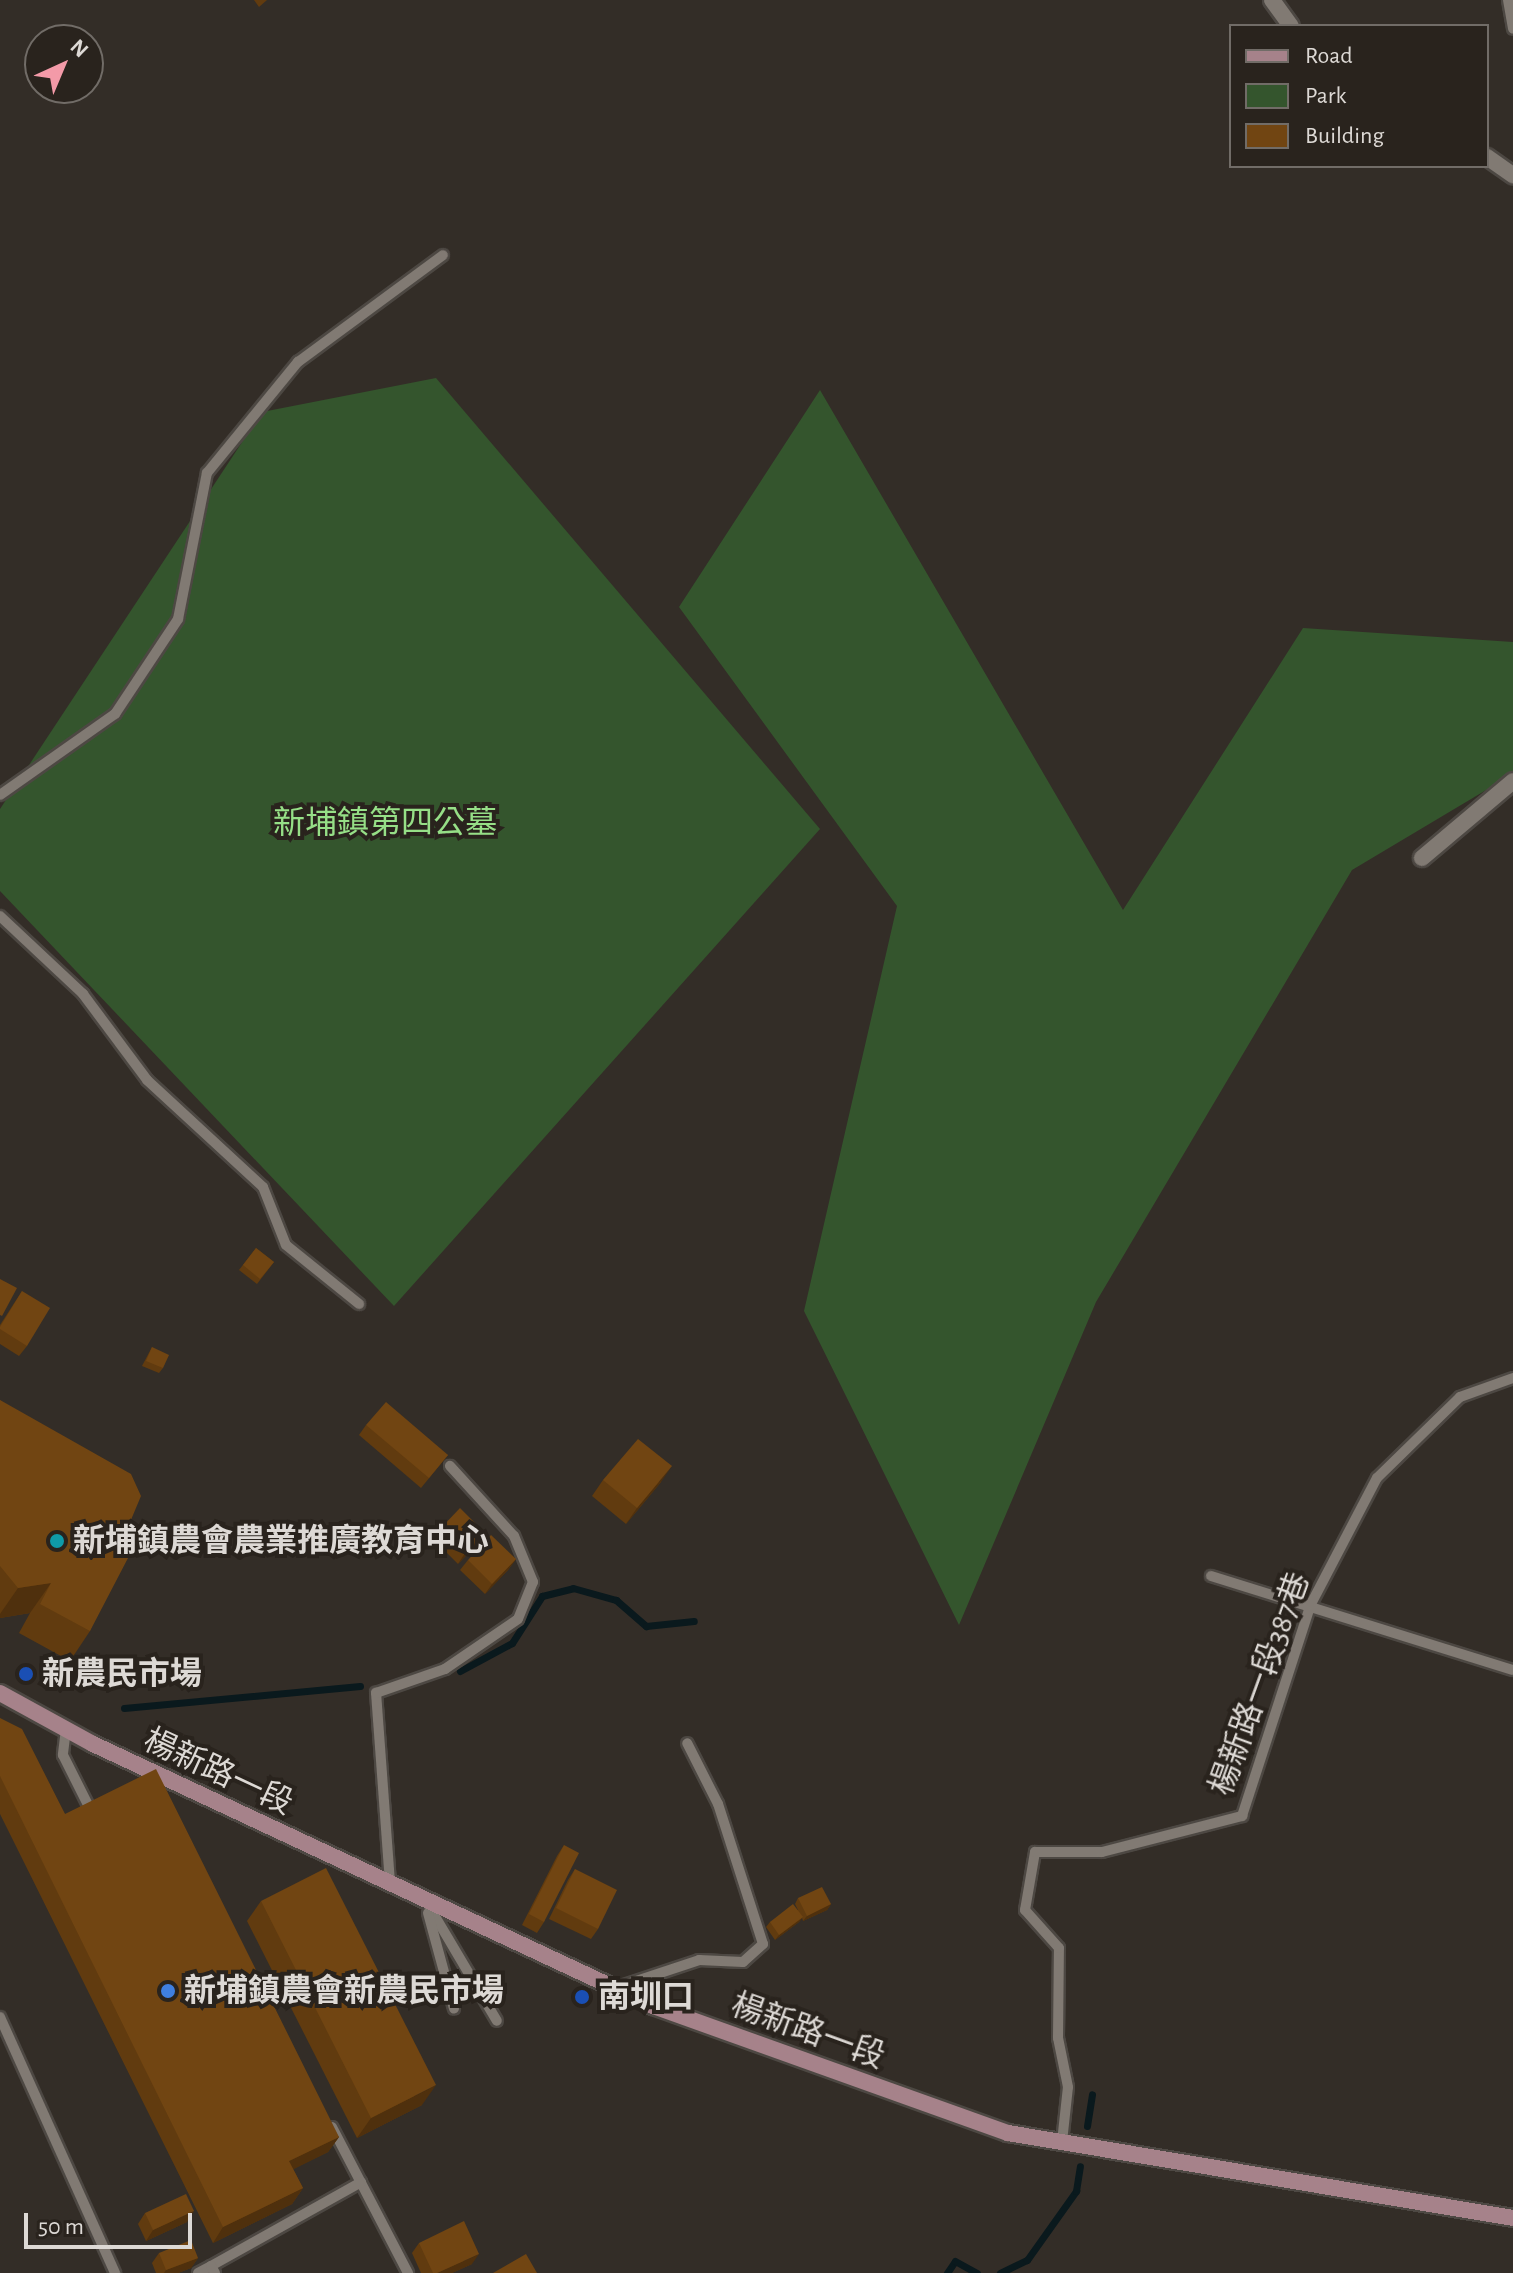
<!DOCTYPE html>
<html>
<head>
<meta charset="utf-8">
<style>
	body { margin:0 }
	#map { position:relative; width:1513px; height:2273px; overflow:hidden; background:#332d27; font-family:"Alegreya Sans","Noto Sans TC",sans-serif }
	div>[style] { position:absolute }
	.green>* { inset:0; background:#34552d }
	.stream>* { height:7px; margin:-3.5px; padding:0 3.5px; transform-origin:3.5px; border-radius:3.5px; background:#0a191d }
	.roads { filter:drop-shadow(2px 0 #4d4843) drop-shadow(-2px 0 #4d4843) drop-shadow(0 2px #4d4843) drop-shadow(0 -2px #4d4843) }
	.service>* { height:10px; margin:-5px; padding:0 5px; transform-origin:5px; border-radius:5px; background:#817a73 }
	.minor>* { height:16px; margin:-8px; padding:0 8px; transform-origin:8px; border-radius:8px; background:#817a73 }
	.secondary>* { height:16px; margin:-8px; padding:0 8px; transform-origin:8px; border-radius:8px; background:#a6828a }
	.wall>* { inset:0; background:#613b0f }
	.shaded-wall>* { inset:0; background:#4f300d }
	.building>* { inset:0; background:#714512 }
	.dots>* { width:22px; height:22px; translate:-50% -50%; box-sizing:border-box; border:4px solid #29231d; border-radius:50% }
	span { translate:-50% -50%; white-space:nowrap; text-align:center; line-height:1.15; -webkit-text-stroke:8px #29231d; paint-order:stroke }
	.park-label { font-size:32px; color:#96df87 }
	.poi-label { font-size:32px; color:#ddd9d5; font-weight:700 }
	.left { translate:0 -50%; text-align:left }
	.street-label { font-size:32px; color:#ddd9d5 }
	.legend { position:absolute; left:1229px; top:24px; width:260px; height:144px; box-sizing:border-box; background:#29231d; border:2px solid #716c67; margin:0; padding:10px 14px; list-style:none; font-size:24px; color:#ddd9d5 }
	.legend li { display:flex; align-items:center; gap:16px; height:40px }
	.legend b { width:40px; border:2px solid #716c67 }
	.north { position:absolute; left:24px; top:24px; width:80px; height:80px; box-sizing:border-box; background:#29231d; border:2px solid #716c67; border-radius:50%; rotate:44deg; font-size:22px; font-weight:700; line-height:32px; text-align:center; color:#ddd9d5 }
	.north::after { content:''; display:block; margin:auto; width:28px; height:36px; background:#f39aa8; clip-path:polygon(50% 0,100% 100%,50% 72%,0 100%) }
	.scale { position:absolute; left:24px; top:2213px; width:168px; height:36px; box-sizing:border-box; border:4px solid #ddd9d5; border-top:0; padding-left:10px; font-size:24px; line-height:28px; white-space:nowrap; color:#ddd9d5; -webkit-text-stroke:6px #29231d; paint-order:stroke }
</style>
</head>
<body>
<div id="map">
	<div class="green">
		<div style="clip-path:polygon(436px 378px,820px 829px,394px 1306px,0 891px,0 809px,262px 412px)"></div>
		<div style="clip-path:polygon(820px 390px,1123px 910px,1303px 628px,1513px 642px,1513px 774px,1352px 870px,1096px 1302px,959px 1625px,804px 1311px,897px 906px,679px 607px)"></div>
	</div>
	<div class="stream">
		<div style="left:460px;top:1671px;width:59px;rotate:-28.3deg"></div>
		<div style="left:512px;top:1643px;width:56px;rotate:-57.4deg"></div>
		<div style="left:542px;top:1596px;width:32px;rotate:-14deg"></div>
		<div style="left:573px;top:1588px;width:45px;rotate:15.6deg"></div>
		<div style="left:616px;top:1600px;width:40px;rotate:41deg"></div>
		<div style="left:646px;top:1626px;width:48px;rotate:-5.9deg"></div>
		<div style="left:124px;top:1708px;width:237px;rotate:-5.3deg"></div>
		<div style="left:1087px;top:2126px;width:32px;rotate:-81deg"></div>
		<div style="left:947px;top:2273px;width:14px;rotate:-56deg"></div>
		<div style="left:955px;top:2261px;width:25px;rotate:29deg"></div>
		<div style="left:1000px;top:2273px;width:30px;rotate:-26deg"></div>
		<div style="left:1027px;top:2260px;width:85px;rotate:-54.6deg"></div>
		<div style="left:1076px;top:2191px;width:25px;rotate:-81deg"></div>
	</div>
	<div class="roads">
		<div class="service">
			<div style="left:1508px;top:0;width:29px;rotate:80deg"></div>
			<div style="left:0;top:795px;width:141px;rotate:-35.2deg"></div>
			<div style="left:115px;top:714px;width:114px;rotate:-56.4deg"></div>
			<div style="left:178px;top:619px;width:149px;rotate:-78.8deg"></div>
			<div style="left:207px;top:473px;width:144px;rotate:-50.7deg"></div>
			<div style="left:298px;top:362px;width:180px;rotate:-36.4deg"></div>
			<div style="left:0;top:916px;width:114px;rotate:43.2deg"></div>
			<div style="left:83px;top:994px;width:107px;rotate:53.3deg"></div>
			<div style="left:147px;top:1080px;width:158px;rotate:42.7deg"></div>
			<div style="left:263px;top:1187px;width:62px;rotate:68.4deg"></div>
			<div style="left:286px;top:1245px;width:94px;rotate:38.9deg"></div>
			<div style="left:1211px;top:1576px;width:316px;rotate:17.3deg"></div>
			<div style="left:66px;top:1729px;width:26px;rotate:97deg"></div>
			<div style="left:63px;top:1755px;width:63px;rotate:63.4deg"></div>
			<div style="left:390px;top:1883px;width:191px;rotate:-94.2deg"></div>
			<div style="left:376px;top:1693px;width:73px;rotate:-19.2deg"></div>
			<div style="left:445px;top:1669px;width:88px;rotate:-34.4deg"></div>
			<div style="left:518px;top:1619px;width:40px;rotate:-68deg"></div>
			<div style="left:533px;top:1582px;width:50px;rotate:-112.4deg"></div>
			<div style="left:514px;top:1536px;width:95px;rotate:-132.4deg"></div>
			<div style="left:426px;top:1901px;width:139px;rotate:59.4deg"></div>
			<div style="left:428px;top:1913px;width:99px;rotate:74.8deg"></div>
			<div style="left:615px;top:1988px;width:89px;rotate:-18.4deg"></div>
			<div style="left:699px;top:1960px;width:44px;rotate:2.6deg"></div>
			<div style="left:743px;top:1962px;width:27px;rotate:-42deg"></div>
			<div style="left:763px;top:1944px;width:147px;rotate:-107.8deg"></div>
			<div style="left:718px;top:1804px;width:68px;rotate:-116.9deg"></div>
			<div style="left:0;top:2017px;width:281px;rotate:65.8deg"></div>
			<div style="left:332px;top:2127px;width:165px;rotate:62.5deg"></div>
			<div style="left:1062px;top:2142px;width:55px;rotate:-83.8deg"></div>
			<div style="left:1068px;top:2087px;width:50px;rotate:-101.5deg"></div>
			<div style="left:1058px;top:2038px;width:90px;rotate:-89.4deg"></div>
			<div style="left:1059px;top:1948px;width:51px;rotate:-131.8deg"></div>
			<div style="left:1025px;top:1910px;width:59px;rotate:-80.2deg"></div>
			<div style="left:1035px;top:1852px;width:67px"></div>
			<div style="left:1102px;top:1852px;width:145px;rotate:-14.4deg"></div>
			<div style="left:1242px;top:1816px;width:223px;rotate:-72deg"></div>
			<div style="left:1311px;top:1604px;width:142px;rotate:-62.4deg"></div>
			<div style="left:1377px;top:1478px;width:116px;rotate:-44.3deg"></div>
			<div style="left:1460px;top:1397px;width:56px;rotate:-19.7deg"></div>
			<div style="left:211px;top:2266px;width:172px;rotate:-29.2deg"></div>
			<div style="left:198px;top:2273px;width:15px;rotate:-28deg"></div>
			<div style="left:211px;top:2266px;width:8px;rotate:60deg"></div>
		</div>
		<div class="minor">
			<div style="left:1272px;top:0;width:32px;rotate:54deg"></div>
			<div style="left:1487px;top:157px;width:32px;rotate:35deg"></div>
			<div style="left:1422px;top:858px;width:119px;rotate:-40.2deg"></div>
		</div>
		<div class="secondary">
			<div style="left:0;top:1693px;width:106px;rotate:28.7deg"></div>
			<div style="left:93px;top:1744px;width:618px;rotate:25.07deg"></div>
			<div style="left:653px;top:2006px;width:377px;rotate:19.7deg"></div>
			<div style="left:1008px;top:2133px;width:512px;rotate:9.55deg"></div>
		</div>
	</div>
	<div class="wall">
		<div style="clip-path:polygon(254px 0,267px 0,259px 7px)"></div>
		<div style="clip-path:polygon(256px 1248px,274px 1262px,257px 1284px,239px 1270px)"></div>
		<div style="clip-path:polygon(22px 1291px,27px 1346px,19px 1356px,0 1344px,0 1325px)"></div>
		<div style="clip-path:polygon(152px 1347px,163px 1368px,159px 1373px,142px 1366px)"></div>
		<div style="clip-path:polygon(0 1400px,128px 1527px,90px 1631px,70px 1661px,19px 1633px,30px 1613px,0 1618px)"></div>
		<div style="clip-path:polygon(366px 1425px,448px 1455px,421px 1488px,359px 1435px)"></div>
		<div style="clip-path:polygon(603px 1480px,661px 1482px,626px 1524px,592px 1496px)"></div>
		<div style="clip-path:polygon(440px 1529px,485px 1533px,478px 1543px,458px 1564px,433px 1539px)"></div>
		<div style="clip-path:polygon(516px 1559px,508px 1570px,485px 1594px,460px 1570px,468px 1560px)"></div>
		<div style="clip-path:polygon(0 1718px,65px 1814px,339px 2137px,328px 2152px,293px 2169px,303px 2188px,292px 2204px,213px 2243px,0 1814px)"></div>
		<div style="clip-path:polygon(564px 1845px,544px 1922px,537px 1933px,522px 1925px,557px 1856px)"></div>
		<div style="clip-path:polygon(575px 1869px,598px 1929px,591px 1939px,549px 1919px,568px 1880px)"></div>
		<div style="clip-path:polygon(798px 1898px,831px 1904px,827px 1910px,803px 1921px,802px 1918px,799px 1922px,775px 1940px,766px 1927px,770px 1922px,798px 1910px,795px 1904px)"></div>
		<div style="clip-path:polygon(261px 1901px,422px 2105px,357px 2138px,247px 1921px)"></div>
		<div style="clip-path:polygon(145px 2213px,187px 2222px,146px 2241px,138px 2224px)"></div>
		<div style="clip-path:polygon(419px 2243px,472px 2264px,452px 2273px,421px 2273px,412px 2253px)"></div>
		<div style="clip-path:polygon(159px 2253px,198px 2258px,191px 2268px,178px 2273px,156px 2273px,152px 2263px)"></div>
	</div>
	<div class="shaded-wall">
		<div style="clip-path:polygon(672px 1466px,661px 1482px,626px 1524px,637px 1508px)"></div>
		<div style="clip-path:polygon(485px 1533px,478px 1543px,458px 1564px,465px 1553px)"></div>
		<div style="clip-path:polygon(516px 1559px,508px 1570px,485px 1594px,492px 1584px)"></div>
		<div style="clip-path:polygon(51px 1583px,30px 1613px,0 1618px,0 1614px,18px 1588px)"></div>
		<div style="clip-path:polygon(831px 1904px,827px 1910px,803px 1921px,807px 1916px)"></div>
		<div style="clip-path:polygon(803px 1917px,799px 1922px,775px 1940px,779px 1935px)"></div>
		<div style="clip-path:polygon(436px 2085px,422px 2105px,357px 2138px,371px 2118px)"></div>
		<div style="clip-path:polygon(339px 2137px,328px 2152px,278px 2177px,289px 2161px)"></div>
		<div style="clip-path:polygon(303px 2188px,292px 2204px,213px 2243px,223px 2227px)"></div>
		<div style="clip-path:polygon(194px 2211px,187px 2222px,146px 2241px,153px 2230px)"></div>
		<div style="clip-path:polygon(479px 2254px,472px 2264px,452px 2273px,437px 2273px)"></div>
		<div style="clip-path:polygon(198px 2258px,191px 2268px,178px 2273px,164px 2273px,166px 2270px)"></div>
	</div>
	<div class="building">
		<div style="clip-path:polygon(256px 1248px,274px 1262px,260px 1279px,243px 1265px)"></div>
		<div style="clip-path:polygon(0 1279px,17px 1288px,2px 1316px,0 1315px)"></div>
		<div style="clip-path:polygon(22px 1291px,50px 1308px,27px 1346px,0 1329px,0 1327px)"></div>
		<div style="clip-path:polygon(152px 1347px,169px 1355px,163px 1368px,146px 1361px)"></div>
		<div style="clip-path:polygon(0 1400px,131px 1474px,141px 1496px,128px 1527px,140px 1535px,90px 1631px,40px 1604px,51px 1583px,18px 1588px,0 1566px)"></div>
		<div style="clip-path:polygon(386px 1402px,448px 1455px,429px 1478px,366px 1425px)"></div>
		<div style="clip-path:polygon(638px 1439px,672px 1466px,637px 1508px,603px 1480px)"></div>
		<div style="clip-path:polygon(460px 1508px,485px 1533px,465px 1553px,440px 1529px)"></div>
		<div style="clip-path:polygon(491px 1535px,516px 1559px,492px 1584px,468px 1560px)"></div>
		<div style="clip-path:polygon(0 1718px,22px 1729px,65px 1814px,156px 1769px,339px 2137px,289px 2161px,303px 2188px,223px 2227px,0 1776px)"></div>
		<div style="clip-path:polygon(564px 1845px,579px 1853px,544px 1922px,529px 1914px)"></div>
		<div style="clip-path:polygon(326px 1868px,436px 2085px,371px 2118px,261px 1901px)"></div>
		<div style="clip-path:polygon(575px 1869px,617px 1890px,598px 1929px,556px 1908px)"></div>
		<div style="clip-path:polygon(822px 1887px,831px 1904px,807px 1916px,798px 1898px)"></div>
		<div style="clip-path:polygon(793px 1904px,803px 1917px,779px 1935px,770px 1922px)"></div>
		<div style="clip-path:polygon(186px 2194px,194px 2211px,153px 2230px,145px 2213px)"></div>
		<div style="clip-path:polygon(464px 2221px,479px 2254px,437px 2273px,433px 2273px,419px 2243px)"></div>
		<div style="clip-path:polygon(191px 2240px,198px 2258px,166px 2270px,159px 2253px)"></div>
		<div style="clip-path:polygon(526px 2254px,537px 2273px,493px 2273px)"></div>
	</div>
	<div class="dots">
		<div style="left:57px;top:1541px;background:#0f9aa8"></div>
		<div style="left:26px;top:1674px;background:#1a4fb4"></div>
		<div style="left:168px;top:1991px;background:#3f7fe0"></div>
		<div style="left:582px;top:1997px;background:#1a4fb4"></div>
	</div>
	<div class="park-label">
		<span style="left:385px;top:823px">新埔鎮第四公墓</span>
	</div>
	<div class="poi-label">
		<span class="left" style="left:73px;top:1541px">新埔鎮農會農業推廣教育中心</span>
		<span class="left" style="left:42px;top:1674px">新農民市場</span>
		<span class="left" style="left:184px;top:1991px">新埔鎮農會新農民市場</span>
		<span class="left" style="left:598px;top:1997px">南圳口</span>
	</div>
	<div class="street-label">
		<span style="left:1260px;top:1684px;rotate:-70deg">楊新路一段387巷</span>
		<span style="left:218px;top:1772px;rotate:25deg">楊新路一段</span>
		<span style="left:808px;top:2031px;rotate:20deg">楊新路一段</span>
	</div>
	<ul class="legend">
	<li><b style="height:10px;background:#a6828a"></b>Road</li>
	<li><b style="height:22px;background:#34552d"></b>Park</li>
	<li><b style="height:22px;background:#714512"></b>Building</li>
	</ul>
	<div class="north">N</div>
	<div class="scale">50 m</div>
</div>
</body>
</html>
